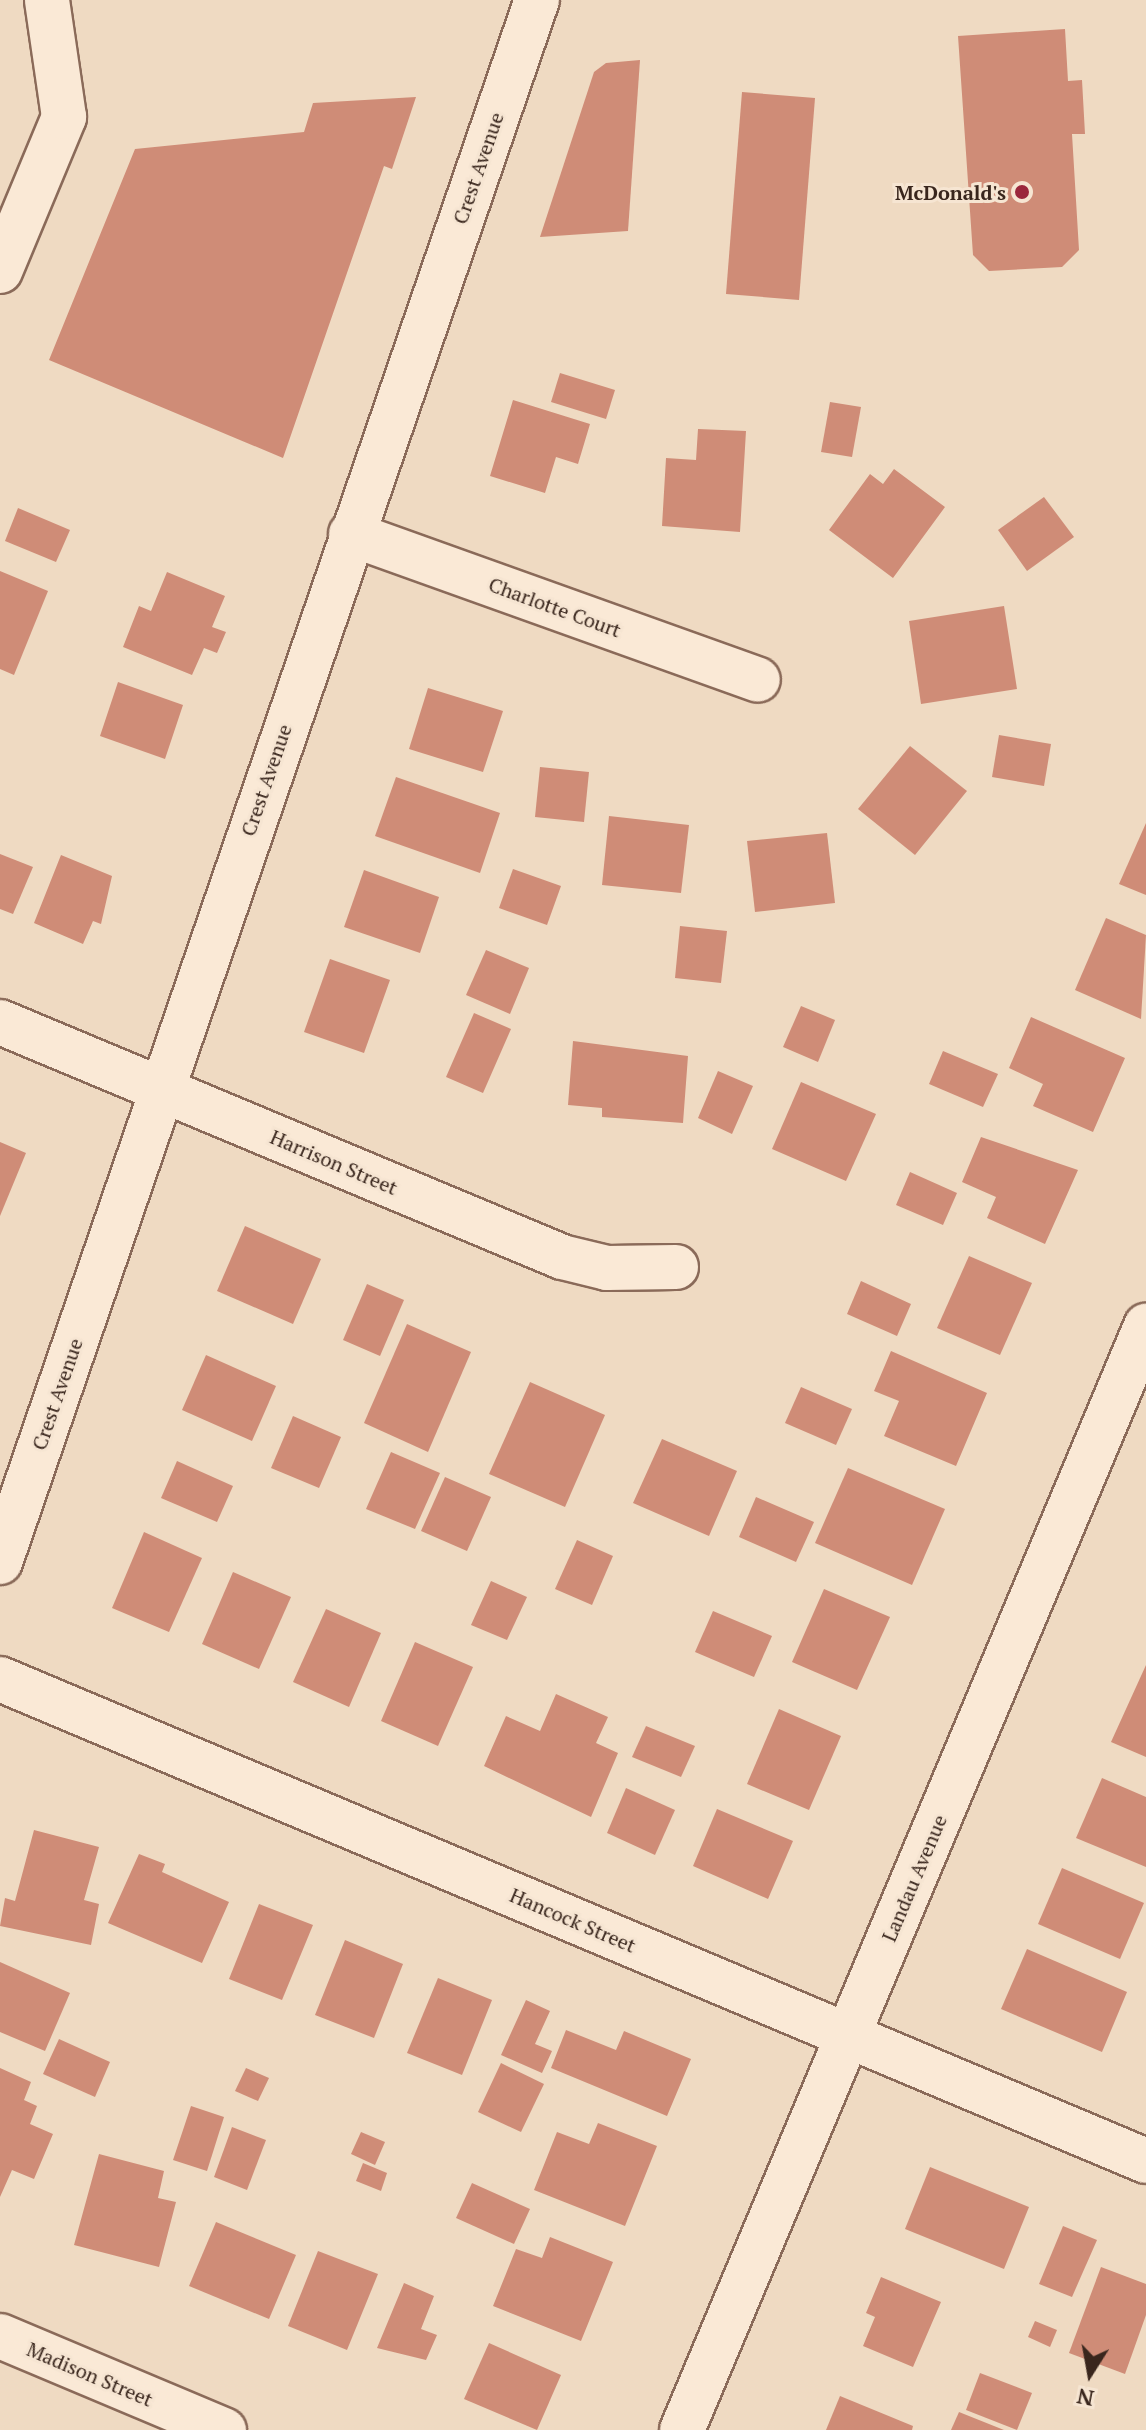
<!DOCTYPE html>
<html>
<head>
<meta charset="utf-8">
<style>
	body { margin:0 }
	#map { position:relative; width:1146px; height:2430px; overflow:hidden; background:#efdac2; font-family:"PT Serif",serif }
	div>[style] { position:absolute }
	.building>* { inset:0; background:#cf8c77 }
	.roads { filter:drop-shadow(2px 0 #8a6a59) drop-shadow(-2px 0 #8a6a59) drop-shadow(0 2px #8a6a59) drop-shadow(0 -2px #8a6a59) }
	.minor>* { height:44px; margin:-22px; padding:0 22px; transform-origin:22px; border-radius:22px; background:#fae9d6 }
	.dots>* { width:22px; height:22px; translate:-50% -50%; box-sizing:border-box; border:4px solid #f6e5d2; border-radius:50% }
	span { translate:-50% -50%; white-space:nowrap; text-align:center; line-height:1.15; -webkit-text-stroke:6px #f6e5d2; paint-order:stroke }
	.street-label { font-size:20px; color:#39261d }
	.poi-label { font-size:20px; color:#39261d; font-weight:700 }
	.right { translate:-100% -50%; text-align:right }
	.north { position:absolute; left:1050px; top:2334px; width:80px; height:80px; -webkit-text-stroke:6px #f6e5d2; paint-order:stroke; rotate:191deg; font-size:22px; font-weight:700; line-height:32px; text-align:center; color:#39261d }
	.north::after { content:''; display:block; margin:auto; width:28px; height:36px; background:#39261d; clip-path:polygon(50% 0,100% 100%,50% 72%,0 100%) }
</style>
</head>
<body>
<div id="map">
	<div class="building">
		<div style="clip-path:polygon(1065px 29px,1068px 81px,1082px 80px,1085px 134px,1072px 134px,1079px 250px,1062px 267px,989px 271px,973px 255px,958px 36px)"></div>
		<div style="clip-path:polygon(640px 60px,628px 231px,540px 237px,594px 72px,606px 63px)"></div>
		<div style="clip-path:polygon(742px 92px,815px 98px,799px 300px,726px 294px)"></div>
		<div style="clip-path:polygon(416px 97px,392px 169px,384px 166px,283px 458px,49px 360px,135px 149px,304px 132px,313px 103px)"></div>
		<div style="clip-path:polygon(560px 373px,615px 390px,606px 419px,551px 402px)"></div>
		<div style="clip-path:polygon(513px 400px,590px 424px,578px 464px,556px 457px,545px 493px,490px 476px)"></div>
		<div style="clip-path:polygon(830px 402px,861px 407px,852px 457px,821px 452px)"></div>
		<div style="clip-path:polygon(698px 429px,746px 431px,740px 532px,662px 526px,666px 458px,696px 460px)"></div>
		<div style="clip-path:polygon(894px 469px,945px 507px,893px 578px,829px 530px,870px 474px,883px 484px)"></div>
		<div style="clip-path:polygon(1044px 497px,1074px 537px,1027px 571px,998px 530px)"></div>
		<div style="clip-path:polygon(18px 508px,70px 530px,56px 562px,5px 541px)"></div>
		<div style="clip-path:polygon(0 571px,48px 591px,14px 675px,0 669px)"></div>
		<div style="clip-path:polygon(167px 572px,225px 596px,212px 627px,226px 632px,217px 653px,204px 648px,192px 675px,123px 647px,139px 606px,151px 611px)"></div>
		<div style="clip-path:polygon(1004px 606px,1017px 689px,921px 704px,909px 621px)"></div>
		<div style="clip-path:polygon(118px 682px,183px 705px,165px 759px,100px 736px)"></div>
		<div style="clip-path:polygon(428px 688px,503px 711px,483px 772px,409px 749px)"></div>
		<div style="clip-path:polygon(999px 735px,1051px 744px,1044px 786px,992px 777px)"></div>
		<div style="clip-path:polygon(910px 746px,967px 791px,915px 855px,858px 809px)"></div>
		<div style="clip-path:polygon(540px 767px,589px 772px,584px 822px,535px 817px)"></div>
		<div style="clip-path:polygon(396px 777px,500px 813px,480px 873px,375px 836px)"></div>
		<div style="clip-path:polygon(609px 816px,689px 825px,681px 893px,602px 885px)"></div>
		<div style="clip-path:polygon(1146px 823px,1146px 895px,1119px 884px)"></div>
		<div style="clip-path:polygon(827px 833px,835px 903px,755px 912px,747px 841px)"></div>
		<div style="clip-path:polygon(0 854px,33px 867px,13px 914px,0 909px)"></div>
		<div style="clip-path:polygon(61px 855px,112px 876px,101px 924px,93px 921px,83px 944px,34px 923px)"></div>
		<div style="clip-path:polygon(513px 869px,561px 886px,547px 925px,499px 908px)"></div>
		<div style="clip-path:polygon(364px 870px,439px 897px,420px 953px,344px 927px)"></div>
		<div style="clip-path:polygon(1106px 918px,1146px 935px,1141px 1019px,1075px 990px)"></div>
		<div style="clip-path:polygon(680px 926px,727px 931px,721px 983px,675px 978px)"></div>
		<div style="clip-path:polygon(486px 950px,529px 968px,510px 1014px,466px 995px)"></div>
		<div style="clip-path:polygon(330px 959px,390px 980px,364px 1053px,304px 1032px)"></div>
		<div style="clip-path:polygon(801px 1006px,835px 1020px,818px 1062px,783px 1047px)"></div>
		<div style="clip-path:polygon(474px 1013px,511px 1029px,483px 1093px,446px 1077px)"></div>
		<div style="clip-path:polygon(1031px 1017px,1125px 1058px,1093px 1132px,1033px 1106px,1043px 1084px,1009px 1068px)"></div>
		<div style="clip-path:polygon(573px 1041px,688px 1056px,683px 1123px,602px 1117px,602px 1108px,568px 1105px)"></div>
		<div style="clip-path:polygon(943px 1051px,998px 1074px,983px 1107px,929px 1084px)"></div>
		<div style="clip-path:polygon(718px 1071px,753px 1086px,732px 1134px,698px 1118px)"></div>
		<div style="clip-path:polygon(801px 1082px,876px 1114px,846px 1181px,772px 1149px)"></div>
		<div style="clip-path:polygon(981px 1137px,1078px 1170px,1045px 1244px,987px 1218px,996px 1197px,962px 1182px)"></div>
		<div style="clip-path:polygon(0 1142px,26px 1153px,0 1216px)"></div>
		<div style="clip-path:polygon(910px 1172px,957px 1193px,943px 1225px,896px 1205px)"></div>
		<div style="clip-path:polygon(245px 1226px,321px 1259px,293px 1324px,217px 1291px)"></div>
		<div style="clip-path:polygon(969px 1256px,1032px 1283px,1000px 1355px,937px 1328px)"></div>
		<div style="clip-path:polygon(861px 1281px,911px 1304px,897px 1336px,847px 1314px)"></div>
		<div style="clip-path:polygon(367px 1284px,404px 1300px,380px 1356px,343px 1340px)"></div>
		<div style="clip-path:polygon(407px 1324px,471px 1352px,428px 1452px,364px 1423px)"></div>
		<div style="clip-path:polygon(891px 1351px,987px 1393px,956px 1466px,884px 1436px,899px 1401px,874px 1391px)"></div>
		<div style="clip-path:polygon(206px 1355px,276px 1386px,252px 1441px,182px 1410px)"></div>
		<div style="clip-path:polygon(530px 1382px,605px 1415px,565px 1507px,489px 1474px)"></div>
		<div style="clip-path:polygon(801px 1387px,852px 1409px,836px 1445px,785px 1423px)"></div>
		<div style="clip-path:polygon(293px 1416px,341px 1437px,319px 1488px,271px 1468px)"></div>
		<div style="clip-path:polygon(662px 1439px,737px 1471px,709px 1536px,633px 1503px)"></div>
		<div style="clip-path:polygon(391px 1452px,440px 1473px,415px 1529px,366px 1509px)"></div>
		<div style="clip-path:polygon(177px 1461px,233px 1486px,217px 1522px,161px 1498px)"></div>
		<div style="clip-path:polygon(848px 1468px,945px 1509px,912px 1585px,815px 1543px)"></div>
		<div style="clip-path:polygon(445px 1477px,491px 1497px,467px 1551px,421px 1531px)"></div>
		<div style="clip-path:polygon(756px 1497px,814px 1522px,796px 1562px,739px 1537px)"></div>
		<div style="clip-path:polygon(144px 1532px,202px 1558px,169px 1632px,112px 1608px)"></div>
		<div style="clip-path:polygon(577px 1540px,613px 1556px,592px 1605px,555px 1589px)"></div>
		<div style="clip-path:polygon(233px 1572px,291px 1597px,259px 1669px,202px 1644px)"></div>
		<div style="clip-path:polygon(491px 1581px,527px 1597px,507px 1640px,471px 1625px)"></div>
		<div style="clip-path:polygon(824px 1589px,890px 1617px,857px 1690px,792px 1662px)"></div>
		<div style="clip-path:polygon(326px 1609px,381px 1633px,349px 1707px,293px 1682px)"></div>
		<div style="clip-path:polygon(713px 1611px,772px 1636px,754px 1677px,695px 1652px)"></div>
		<div style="clip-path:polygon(415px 1642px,473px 1667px,438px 1746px,381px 1721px)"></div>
		<div style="clip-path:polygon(1146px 1665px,1146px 1757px,1111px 1742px)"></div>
		<div style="clip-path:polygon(556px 1694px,608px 1717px,596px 1743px,618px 1753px,591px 1817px,484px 1766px,506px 1716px,540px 1731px)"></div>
		<div style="clip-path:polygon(779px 1709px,841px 1736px,809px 1810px,747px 1784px)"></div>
		<div style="clip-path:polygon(646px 1726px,695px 1746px,681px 1777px,632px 1757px)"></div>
		<div style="clip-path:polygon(1102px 1778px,1146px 1797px,1146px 1867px,1076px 1838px)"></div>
		<div style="clip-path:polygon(626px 1788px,675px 1810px,655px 1855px,607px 1833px)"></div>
		<div style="clip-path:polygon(717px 1809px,793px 1841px,768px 1899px,693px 1866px)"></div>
		<div style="clip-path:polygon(34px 1830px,99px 1847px,84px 1900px,99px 1904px,91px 1945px,0 1926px,5px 1898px,15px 1901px)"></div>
		<div style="clip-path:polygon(139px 1854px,165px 1864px,162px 1872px,229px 1902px,202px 1963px,108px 1923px)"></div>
		<div style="clip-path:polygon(1062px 1868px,1144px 1903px,1120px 1959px,1038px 1924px)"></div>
		<div style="clip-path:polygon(259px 1904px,313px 1925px,282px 2000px,229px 1979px)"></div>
		<div style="clip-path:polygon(345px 1940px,403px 1964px,374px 2038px,315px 2015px)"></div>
		<div style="clip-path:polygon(1027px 1949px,1127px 1992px,1102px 2052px,1001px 2009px)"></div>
		<div style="clip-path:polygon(0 1962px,70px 1993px,45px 2051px,0 2032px)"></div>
		<div style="clip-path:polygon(438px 1978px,492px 2000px,462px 2075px,407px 2053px)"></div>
		<div style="clip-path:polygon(526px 2000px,550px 2011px,535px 2044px,552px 2051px,542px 2073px,501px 2055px)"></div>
		<div style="clip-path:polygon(566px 2030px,616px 2050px,624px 2031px,691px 2059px,667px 2116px,551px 2068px)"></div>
		<div style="clip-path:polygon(59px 2039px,110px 2062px,95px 2097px,43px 2074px)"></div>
		<div style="clip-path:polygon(501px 2063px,544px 2084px,521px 2132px,478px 2112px)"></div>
		<div style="clip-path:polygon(0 2068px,31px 2082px,24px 2100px,37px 2106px,30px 2124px,53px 2134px,34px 2179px,12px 2170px,0 2197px)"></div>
		<div style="clip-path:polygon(246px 2068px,269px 2078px,258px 2101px,235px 2091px)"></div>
		<div style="clip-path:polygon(191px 2106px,224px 2117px,207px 2171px,173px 2160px)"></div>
		<div style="clip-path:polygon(598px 2123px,657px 2146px,625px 2226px,534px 2190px,557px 2132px,589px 2144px)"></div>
		<div style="clip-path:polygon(232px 2127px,266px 2140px,247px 2190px,214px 2177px)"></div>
		<div style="clip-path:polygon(361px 2132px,385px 2142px,375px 2165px,351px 2154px)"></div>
		<div style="clip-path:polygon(99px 2154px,164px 2171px,158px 2198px,176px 2202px,159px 2267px,74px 2245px)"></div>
		<div style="clip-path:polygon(363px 2163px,387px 2173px,381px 2191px,356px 2181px)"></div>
		<div style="clip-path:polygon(930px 2167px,1029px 2207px,1004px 2269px,905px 2229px)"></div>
		<div style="clip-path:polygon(472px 2183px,530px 2209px,514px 2244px,456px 2218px)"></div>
		<div style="clip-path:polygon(216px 2222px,296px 2255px,269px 2319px,189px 2286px)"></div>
		<div style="clip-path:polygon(1063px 2226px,1097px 2240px,1072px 2297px,1039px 2284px)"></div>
		<div style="clip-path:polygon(550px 2237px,613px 2262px,581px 2341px,493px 2306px,516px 2249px,542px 2258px)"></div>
		<div style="clip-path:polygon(318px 2251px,378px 2274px,347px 2350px,288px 2326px)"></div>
		<div style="clip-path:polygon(1101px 2267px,1146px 2284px,1146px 2315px,1125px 2374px,1069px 2353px)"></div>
		<div style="clip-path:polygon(881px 2277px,941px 2302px,913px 2367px,863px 2346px,875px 2317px,866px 2313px)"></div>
		<div style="clip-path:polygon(404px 2283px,434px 2296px,421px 2329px,437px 2335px,426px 2360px,377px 2348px)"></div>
		<div style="clip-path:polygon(1035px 2321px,1057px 2330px,1050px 2347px,1028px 2337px)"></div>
		<div style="clip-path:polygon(489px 2343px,561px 2375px,537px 2430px,464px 2399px)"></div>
		<div style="clip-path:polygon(980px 2373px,1032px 2393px,1017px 2430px,966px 2410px)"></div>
		<div style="clip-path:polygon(840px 2396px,913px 2426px,912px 2430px,826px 2430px)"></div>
		<div style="clip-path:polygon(959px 2412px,1004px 2430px,951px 2430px)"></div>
	</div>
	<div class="roads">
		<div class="minor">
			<div style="left:0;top:271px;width:167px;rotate:-67.4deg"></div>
			<div style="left:64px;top:117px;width:118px;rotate:-98.3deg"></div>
			<div style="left:351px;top:534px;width:432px;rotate:19.7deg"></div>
			<div style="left:0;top:1022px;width:609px;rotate:22.69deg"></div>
			<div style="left:562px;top:1257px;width:46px;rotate:13.7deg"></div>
			<div style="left:607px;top:1268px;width:69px;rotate:-0.8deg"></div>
			<div style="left:0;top:1562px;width:1652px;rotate:-71.03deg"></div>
			<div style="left:0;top:1679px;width:1243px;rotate:22.81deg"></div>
			<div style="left:0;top:2336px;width:243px;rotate:22.8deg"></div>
			<div style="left:682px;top:2430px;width:1198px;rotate:-67.2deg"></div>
		</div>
	</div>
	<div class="dots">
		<div style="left:1022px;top:192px;background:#9b273c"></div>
	</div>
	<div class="street-label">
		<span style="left:478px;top:168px;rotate:-71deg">Crest Avenue</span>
		<span style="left:555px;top:607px;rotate:20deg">Charlotte Court</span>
		<span style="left:266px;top:780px;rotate:-71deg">Crest Avenue</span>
		<span style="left:334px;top:1162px;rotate:23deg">Harrison Street</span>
		<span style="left:57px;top:1394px;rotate:-71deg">Crest Avenue</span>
		<span style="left:914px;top:1878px;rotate:-67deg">Landau Avenue</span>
		<span style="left:573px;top:1920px;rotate:23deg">Hancock Street</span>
		<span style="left:90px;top:2374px;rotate:23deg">Madison Street</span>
	</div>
	<div class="poi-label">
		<span class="right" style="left:1006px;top:192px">McDonald's</span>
	</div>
	<div class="north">N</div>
</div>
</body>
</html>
